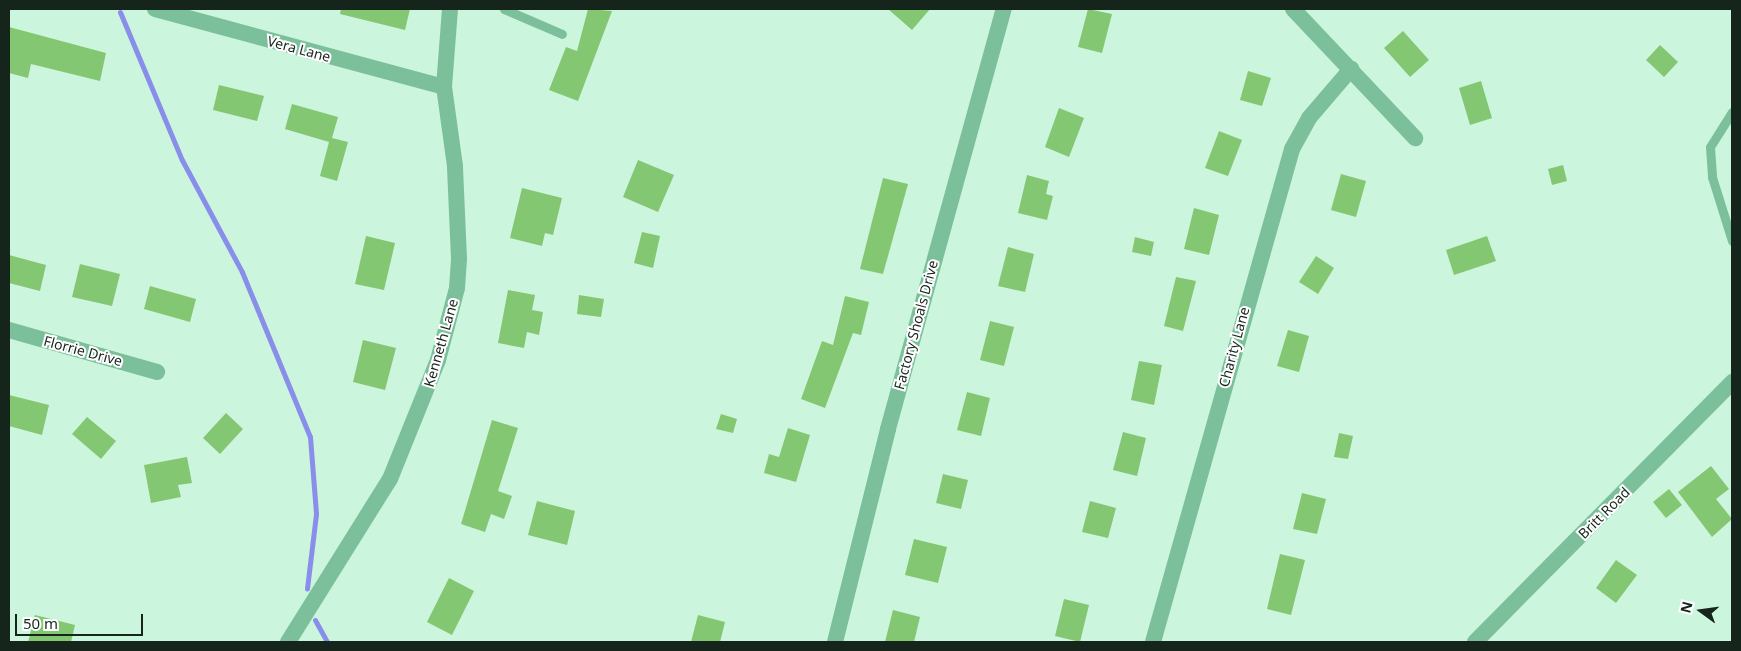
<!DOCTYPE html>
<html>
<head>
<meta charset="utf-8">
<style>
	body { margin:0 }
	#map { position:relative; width:1741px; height:651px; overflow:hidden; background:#ccf5dd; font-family:"Noto Sans",sans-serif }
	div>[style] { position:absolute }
	.stream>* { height:5px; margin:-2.5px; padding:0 2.5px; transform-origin:2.5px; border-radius:2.5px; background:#888eea }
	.building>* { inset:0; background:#84c772 }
	.service>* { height:9px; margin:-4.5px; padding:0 4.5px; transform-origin:4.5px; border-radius:4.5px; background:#7cc09b }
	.minor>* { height:16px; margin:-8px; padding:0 8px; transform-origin:8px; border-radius:8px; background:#7cc09b }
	span { translate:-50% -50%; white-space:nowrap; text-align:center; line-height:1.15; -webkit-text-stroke:4px #fff; paint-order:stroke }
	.street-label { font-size:14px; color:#16251c }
	.frame { position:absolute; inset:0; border:10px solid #16251c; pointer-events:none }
	.north { position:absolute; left:1676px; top:586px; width:50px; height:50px; -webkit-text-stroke:4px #fff; paint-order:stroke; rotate:284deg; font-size:14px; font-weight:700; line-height:20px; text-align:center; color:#16251c }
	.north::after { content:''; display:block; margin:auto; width:18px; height:22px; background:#16251c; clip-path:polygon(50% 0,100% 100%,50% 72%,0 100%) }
	.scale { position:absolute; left:15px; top:614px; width:128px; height:22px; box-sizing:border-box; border:2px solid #16251c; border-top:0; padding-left:6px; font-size:15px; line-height:18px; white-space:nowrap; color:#16251c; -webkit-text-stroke:4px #fff; paint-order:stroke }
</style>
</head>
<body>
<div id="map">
	<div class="stream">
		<div style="left:120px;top:12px;width:160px;rotate:67.3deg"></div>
		<div style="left:182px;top:160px;width:127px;rotate:61.8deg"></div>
		<div style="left:242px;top:272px;width:178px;rotate:67.6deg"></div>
		<div style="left:310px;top:437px;width:77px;rotate:85.5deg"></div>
		<div style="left:316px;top:514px;width:75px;rotate:96.9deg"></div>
		<div style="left:315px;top:620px;width:25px;rotate:61deg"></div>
	</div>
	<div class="building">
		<div style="clip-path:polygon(341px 9px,410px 9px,405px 30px,340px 14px)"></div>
		<div style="clip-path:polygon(588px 9px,612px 11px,578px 101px,549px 90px,566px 47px,577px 51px)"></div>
		<div style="clip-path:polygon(888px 9px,930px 9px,912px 30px)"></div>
		<div style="clip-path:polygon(1088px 9px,1112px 14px,1102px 53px,1078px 47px)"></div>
		<div style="clip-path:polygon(9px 27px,106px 53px,100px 81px,31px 64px,28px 78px,9px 73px)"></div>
		<div style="clip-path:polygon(1403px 31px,1429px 60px,1410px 77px,1384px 48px)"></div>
		<div style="clip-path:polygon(1660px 45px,1678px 62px,1664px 77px,1646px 60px)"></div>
		<div style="clip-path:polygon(1248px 71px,1271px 78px,1262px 106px,1240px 100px)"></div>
		<div style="clip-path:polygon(1481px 81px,1492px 118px,1470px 125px,1459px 88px)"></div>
		<div style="clip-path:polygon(219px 85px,264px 96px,257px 121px,213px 110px)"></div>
		<div style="clip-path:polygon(292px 104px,338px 117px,332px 138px,348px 142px,337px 181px,320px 176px,329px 142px,285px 129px)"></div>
		<div style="clip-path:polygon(1059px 108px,1084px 118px,1069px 157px,1045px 147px)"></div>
		<div style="clip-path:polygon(1219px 131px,1242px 140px,1228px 176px,1205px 168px)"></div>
		<div style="clip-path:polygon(638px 160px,674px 175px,658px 212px,623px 197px)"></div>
		<div style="clip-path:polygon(1563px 165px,1567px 181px,1552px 185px,1548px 169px)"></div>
		<div style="clip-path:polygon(1341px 174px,1366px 181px,1356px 217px,1331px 210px)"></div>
		<div style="clip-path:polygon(1027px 175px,1049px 181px,1046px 194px,1053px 196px,1047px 220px,1018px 213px)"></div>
		<div style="clip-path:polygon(883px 178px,908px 184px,883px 274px,860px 269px)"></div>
		<div style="clip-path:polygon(522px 188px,562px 198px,553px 235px,545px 233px,542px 246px,510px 238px)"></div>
		<div style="clip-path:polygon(1194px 208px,1219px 215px,1209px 255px,1184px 249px)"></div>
		<div style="clip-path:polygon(642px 232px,660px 236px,653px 268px,634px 263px)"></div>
		<div style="clip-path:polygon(366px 236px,395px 243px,384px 290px,355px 284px)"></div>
		<div style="clip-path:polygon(1487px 236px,1496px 261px,1454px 275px,1446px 250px)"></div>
		<div style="clip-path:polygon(1135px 237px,1154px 242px,1151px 256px,1132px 252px)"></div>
		<div style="clip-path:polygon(1008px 247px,1034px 254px,1025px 292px,998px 286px)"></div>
		<div style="clip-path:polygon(9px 255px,46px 265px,40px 291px,9px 283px)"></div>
		<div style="clip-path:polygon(1316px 256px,1334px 268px,1318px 294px,1299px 282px)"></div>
		<div style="clip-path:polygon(80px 264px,120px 274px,112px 306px,72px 297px)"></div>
		<div style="clip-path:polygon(1176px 277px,1196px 281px,1183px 331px,1164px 326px)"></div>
		<div style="clip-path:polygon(150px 286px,196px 299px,190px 322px,144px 309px)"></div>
		<div style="clip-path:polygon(508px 290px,535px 295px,532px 310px,543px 312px,539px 335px,527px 332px,524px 348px,498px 343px)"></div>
		<div style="clip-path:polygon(579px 295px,604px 299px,601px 317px,577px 314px)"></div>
		<div style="clip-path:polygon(845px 296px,869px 302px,861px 335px,853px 333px,825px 408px,801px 399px,822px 341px,833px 345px)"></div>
		<div style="clip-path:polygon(990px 321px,1014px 327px,1004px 366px,980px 360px)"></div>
		<div style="clip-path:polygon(1288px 330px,1309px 336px,1299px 372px,1277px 366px)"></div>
		<div style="clip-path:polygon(363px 340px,396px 348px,385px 390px,353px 382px)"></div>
		<div style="clip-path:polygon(1139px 361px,1162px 365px,1154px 405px,1131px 400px)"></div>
		<div style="clip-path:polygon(967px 392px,990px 398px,981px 436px,957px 430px)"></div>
		<div style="clip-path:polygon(9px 395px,49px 405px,42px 435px,9px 426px)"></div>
		<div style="clip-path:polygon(226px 413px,243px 429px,220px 454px,203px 438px)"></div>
		<div style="clip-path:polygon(721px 414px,737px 419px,733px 433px,716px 429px)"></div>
		<div style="clip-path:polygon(87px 417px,116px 441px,101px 459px,72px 434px)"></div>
		<div style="clip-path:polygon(492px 420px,518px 428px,498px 491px,512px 496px,504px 519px,491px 514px,485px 532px,461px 524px)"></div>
		<div style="clip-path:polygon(788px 428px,810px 435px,796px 482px,764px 473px,769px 454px,779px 457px)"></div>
		<div style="clip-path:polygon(1123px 432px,1146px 438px,1137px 476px,1113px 470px)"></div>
		<div style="clip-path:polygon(1339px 433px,1353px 436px,1348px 459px,1334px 457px)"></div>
		<div style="clip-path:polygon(187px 457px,192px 483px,178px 485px,181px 497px,151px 503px,144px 465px)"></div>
		<div style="clip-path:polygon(1711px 466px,1729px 489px,1716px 499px,1732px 519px,1712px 537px,1678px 492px)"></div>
		<div style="clip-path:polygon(943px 474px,968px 480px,961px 509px,936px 503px)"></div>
		<div style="clip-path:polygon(1669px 489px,1682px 505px,1666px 518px,1653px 502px)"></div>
		<div style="clip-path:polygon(1302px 493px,1326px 499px,1317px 534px,1293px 529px)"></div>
		<div style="clip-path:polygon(537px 501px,575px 511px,567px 545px,528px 535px)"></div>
		<div style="clip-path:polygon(1090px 501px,1116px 508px,1108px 538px,1082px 532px)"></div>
		<div style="clip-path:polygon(914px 539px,947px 547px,938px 583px,905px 575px)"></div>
		<div style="clip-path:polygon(1280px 554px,1305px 560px,1291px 615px,1267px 609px)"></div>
		<div style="clip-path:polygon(1616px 560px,1637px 575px,1616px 603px,1596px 588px)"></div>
		<div style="clip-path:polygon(449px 578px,474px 591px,452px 635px,427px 622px)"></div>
		<div style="clip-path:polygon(1064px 599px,1089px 605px,1080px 642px,1055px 636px)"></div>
		<div style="clip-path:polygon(893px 610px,920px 617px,914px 642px,885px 642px)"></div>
		<div style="clip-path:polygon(35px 615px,75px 625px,71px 642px,28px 642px)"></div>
		<div style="clip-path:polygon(698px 615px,725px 622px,720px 642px,691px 642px)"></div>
	</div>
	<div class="service">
		<div style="left:504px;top:9px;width:63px;rotate:23.3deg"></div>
		<div style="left:1732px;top:112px;width:41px;rotate:122.2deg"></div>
		<div style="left:1710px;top:147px;width:30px;rotate:86deg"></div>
		<div style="left:1712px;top:177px;width:67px;rotate:72.6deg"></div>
	</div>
	<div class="minor">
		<div style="left:155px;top:9px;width:299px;rotate:15.1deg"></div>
		<div style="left:1293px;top:9px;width:178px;rotate:46.6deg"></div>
		<div style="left:9px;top:330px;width:154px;rotate:15.8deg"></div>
		<div style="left:288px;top:642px;width:192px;rotate:-58deg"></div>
		<div style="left:390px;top:479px;width:128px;rotate:-68deg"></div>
		<div style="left:438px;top:360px;width:74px;rotate:-75.2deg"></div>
		<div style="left:457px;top:288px;width:29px;rotate:-86deg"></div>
		<div style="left:459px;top:259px;width:93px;rotate:-92.5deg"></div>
		<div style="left:455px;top:166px;width:80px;rotate:-97.9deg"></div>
		<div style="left:444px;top:87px;width:78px;rotate:-85.6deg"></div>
		<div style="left:835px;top:642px;width:219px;rotate:-76deg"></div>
		<div style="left:888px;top:429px;width:436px;rotate:-74.6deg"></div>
		<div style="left:1153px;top:642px;width:512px;rotate:-74.25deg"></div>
		<div style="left:1292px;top:149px;width:35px;rotate:-61deg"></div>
		<div style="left:1309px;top:118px;width:65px;rotate:-49.4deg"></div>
		<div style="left:1475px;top:642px;width:366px;rotate:-45.3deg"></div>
	</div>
	<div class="street-label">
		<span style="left:299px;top:49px;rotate:15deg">Vera Lane</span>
		<span style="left:916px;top:325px;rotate:-75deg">Factory Shoals Drive</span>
		<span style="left:441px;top:343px;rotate:-74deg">Kenneth Lane</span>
		<span style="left:1234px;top:347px;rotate:-75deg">Charity Lane</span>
		<span style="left:83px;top:351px;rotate:15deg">Florrie Drive</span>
		<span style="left:1604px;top:513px;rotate:-45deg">Britt Road</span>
	</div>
	<div class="frame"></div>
	<div class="north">N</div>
	<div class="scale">50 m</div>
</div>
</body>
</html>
